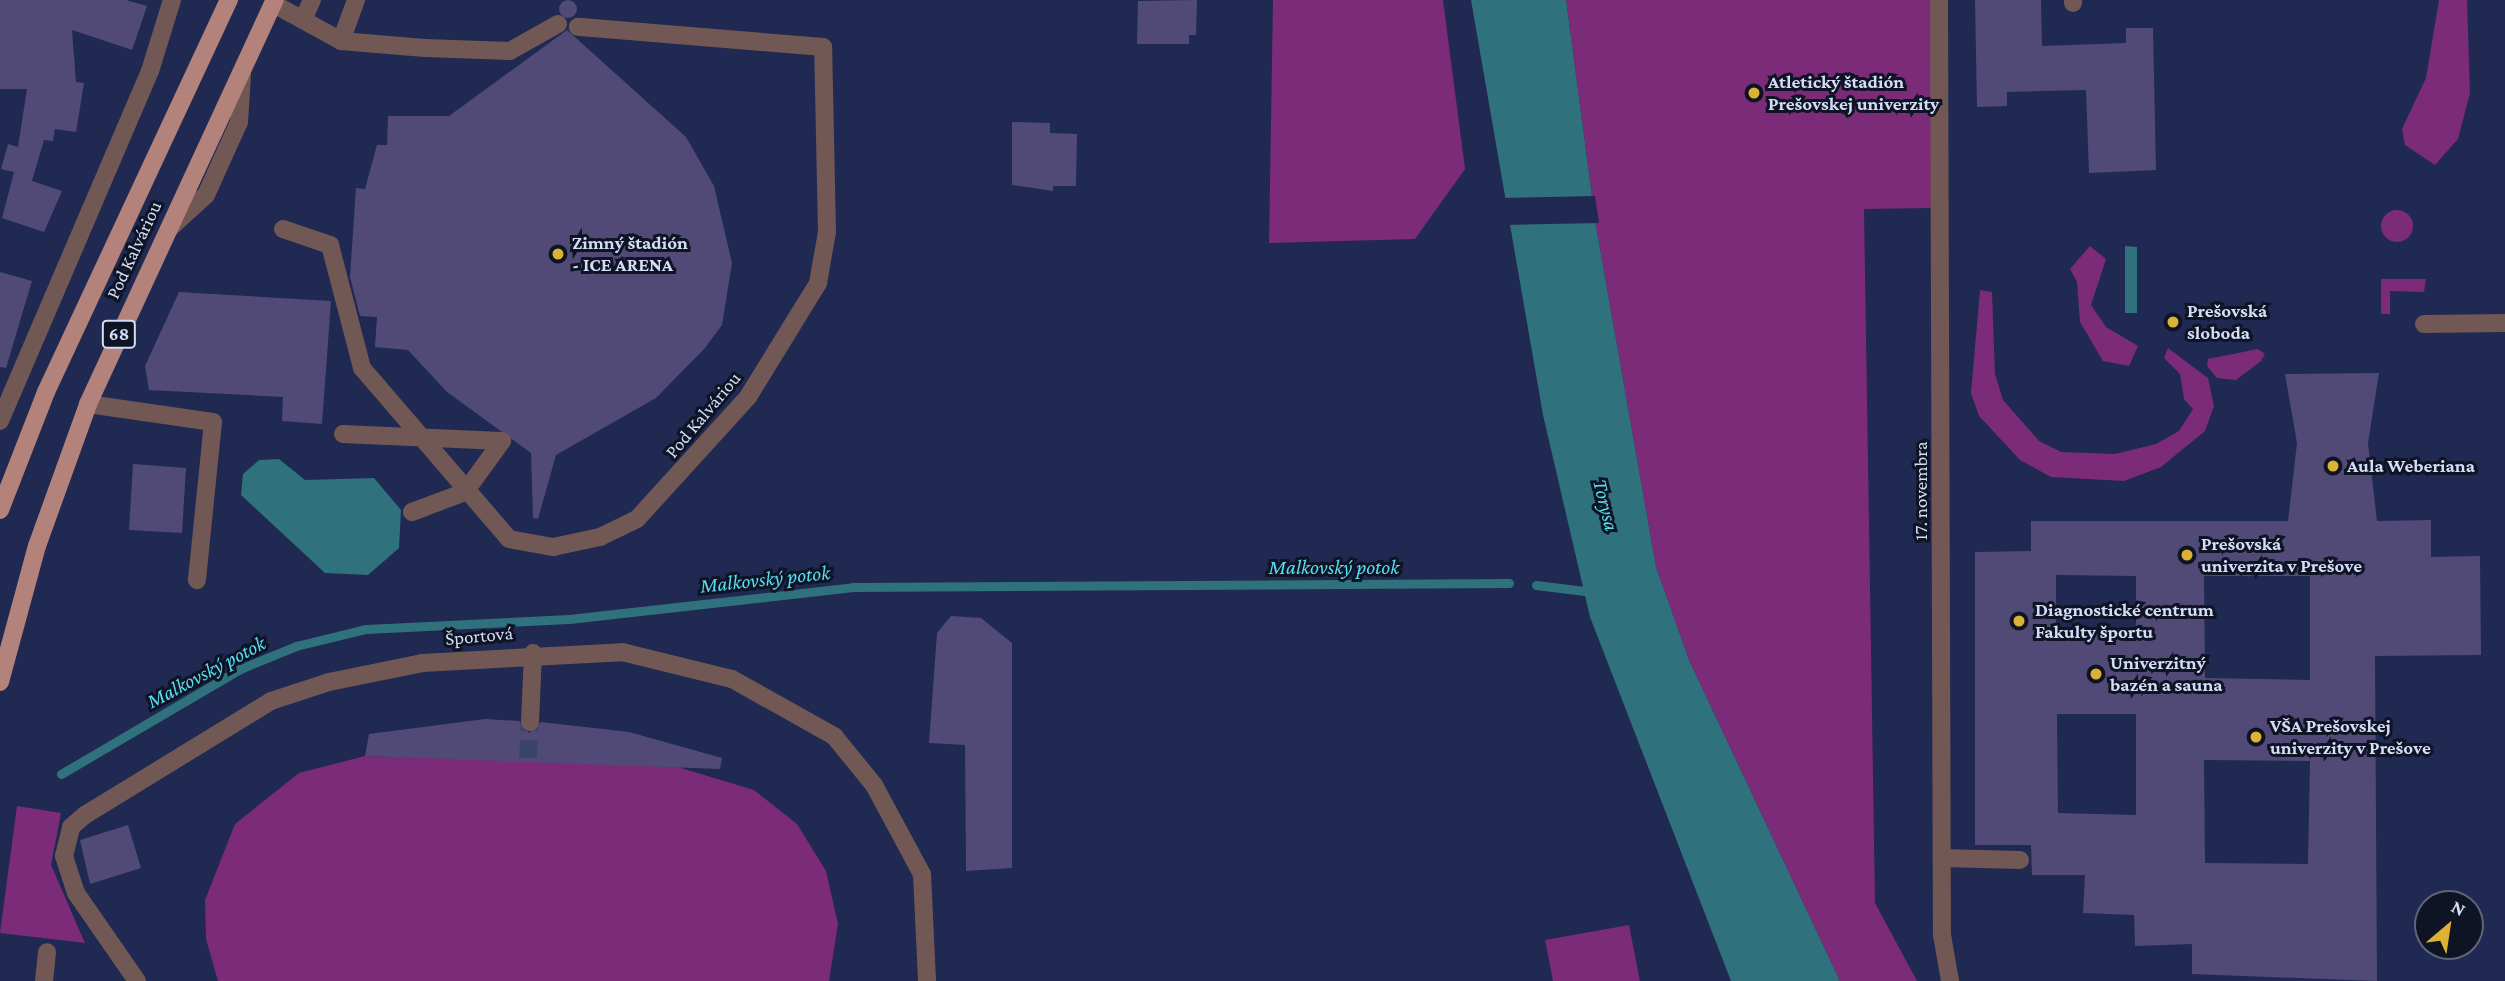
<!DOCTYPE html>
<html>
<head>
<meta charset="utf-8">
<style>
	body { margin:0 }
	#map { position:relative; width:2505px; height:981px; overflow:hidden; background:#1f2951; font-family:"Crimson Pro",serif }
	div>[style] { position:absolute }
	.green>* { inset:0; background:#7c2b78 }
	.round { border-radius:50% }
	.water>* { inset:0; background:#2f717c }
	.pier>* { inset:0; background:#1f2951 }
	.stream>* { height:9px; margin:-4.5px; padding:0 4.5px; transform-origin:4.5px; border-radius:4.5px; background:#2f717c }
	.building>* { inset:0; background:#514a77 }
	.minor-tunnel>* { height:18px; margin-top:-9px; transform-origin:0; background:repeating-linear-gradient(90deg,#3a446a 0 18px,transparent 0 27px) }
	.minor>* { height:18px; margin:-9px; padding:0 9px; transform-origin:9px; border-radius:9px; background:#715854 }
	.major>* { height:18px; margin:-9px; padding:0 9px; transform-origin:9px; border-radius:9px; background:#b3827a }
	.dots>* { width:19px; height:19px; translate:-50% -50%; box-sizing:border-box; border:4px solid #0f1425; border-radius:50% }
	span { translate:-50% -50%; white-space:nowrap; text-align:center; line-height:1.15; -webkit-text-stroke:6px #0f1425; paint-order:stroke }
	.shield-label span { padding:2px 5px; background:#0f1425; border:2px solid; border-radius:5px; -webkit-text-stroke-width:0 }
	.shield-label { font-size:18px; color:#d4ddf7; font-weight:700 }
	.poi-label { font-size:19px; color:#d4ddf7; font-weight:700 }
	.left { translate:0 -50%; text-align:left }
	.street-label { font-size:19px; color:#d4ddf7 }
	.water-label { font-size:21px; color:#56dff4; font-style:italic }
	.north { position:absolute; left:2414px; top:890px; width:70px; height:70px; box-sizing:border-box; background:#0f1425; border:2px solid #5e6479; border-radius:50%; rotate:29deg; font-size:19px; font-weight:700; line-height:28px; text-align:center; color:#d4ddf7 }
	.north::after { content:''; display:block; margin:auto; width:24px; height:32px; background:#dbb233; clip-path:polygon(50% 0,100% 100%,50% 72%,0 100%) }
</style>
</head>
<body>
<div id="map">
	<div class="green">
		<div style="clip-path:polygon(1273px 0,1443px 0,1465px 169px,1415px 239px,1269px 243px)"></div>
		<div style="clip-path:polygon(1566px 0,1931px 0,1931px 208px,1864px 209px,1875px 903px,1917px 981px,1840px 981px,1689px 660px,1656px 567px,1596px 226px)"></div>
		<div style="clip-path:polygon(2439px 0,2467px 0,2470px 93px,2458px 139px,2435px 165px,2405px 145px,2402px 129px,2426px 78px)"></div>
		<div class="round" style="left:2381px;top:210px;width:32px;height:32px"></div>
		<div style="clip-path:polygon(2090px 246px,2106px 259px,2091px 305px,2106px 327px,2138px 346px,2129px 366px,2103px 361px,2080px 322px,2077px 282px,2070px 269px)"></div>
		<div style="clip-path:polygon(2381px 279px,2426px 279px,2424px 292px,2390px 291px,2390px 314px,2381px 314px)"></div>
		<div style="clip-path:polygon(1980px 290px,1992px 292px,1995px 374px,2003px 400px,2039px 441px,2061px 452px,2115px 454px,2156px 444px,2179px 431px,2193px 409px,2184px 399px,2180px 374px,2164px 358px,2168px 348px,2208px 378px,2214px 406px,2205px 431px,2161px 467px,2124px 481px,2051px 477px,2020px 460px,1979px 416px,1971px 393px)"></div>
		<div style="clip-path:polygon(2258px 349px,2265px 354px,2261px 361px,2236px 380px,2217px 378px,2207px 366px,2208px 359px)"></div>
		<div style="clip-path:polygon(365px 756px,671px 765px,754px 790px,797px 824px,826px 871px,838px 924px,829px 981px,218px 981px,206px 939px,205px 900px,235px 824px,299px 773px)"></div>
		<div style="clip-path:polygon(17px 806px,61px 813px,51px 865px,85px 943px,0 933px)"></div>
		<div style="clip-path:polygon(1629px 925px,1640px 981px,1553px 981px,1545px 940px)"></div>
	</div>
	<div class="water">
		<div style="clip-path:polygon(1471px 0,1566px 0,1596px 226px,1656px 567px,1689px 660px,1840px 981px,1731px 981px,1590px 617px,1543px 415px)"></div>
		<div style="clip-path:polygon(2125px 246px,2137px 247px,2137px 313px,2125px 313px)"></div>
		<div style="clip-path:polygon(279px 459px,305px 480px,374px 478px,401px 510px,399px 548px,368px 575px,325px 573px,241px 495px,243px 474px,259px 460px)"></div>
	</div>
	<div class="pier">
		<div style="clip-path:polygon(1595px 196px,1599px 223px,1505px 225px,1500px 198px)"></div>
	</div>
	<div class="stream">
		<div style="left:1536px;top:585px;width:57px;rotate:7deg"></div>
		<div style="left:61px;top:774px;width:208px;rotate:-30.4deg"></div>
		<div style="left:240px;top:669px;width:61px;rotate:-22.3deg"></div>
		<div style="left:296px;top:646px;width:72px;rotate:-13.7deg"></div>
		<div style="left:366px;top:629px;width:203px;rotate:-2.8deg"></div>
		<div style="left:569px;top:619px;width:286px;rotate:-6.4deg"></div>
		<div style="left:853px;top:587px;width:656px;rotate:-0.35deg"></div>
	</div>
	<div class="building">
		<div class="round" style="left:559px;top:0;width:18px;height:18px"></div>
		<div style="clip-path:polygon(0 0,126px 0,147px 6px,132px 50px,72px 30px,76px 82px,84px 83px,76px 132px,55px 129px,53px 141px,44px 140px,32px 181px,62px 191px,44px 232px,2px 218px,14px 172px,1px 169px,8px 144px,18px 147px,27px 89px,0 89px)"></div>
		<div style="clip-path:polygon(1197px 0,1196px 35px,1189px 35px,1189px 44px,1137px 44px,1138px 1px)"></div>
		<div style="clip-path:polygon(1975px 0,2041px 0,2042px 46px,2126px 43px,2126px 28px,2153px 28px,2156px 170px,2089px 173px,2086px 90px,2007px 92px,2007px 106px,1977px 107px)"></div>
		<div style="clip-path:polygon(567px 30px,686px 137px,714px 186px,732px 263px,722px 325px,705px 348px,656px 398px,556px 455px,538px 519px,533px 518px,531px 453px,447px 392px,408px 350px,375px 347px,377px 317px,360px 316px,350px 277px,356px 188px,365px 189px,377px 145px,387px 145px,388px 116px,449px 116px)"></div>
		<div style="clip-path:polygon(1012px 122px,1050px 123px,1050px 133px,1077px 134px,1076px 186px,1053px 186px,1053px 191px,1012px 185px)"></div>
		<div style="clip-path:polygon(0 272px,32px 281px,6px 368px,0 367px)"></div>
		<div style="clip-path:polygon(179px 292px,331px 301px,322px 424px,282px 421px,283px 397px,149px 390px,145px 366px)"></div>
		<div style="clip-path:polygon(evenodd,2379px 373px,2368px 443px,2377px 521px,2431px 520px,2431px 557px,2480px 556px,2481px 655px,2375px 656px,2377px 981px,2192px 974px,2192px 944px,2135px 946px,2134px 915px,2083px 913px,2085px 875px,2032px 875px,2031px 845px,1975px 845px,1975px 552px,2031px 551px,2031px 521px,2288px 521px,2297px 443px,2285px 374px,2379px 373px,2056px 575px,2136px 576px,2136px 633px,2056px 634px,2056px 575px,2379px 373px,2204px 576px,2310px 576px,2310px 680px,2205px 678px,2204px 576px,2379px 373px,2057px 714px,2136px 714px,2136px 815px,2058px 813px,2057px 714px,2379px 373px,2204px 760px,2310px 761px,2308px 864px,2205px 863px,2204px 760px)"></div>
		<div style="clip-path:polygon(133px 464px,186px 468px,182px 533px,129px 530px)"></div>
		<div style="clip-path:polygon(951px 616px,981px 618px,1012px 643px,1012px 868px,966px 871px,965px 745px,929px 743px,937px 633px)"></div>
		<div style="clip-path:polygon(485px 719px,519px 721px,529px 733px,541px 722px,629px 732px,722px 758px,720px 769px,365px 756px,369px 734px)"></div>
		<div style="clip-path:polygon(128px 825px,141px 868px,90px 884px,80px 840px)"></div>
	</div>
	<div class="minor-tunnel">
		<div style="left:528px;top:758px;width:36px;rotate:-87deg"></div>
	</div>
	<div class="minor">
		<div style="left:1939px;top:0;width:935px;rotate:89.82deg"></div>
		<div style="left:1942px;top:935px;width:47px;rotate:80.1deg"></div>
		<div style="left:2073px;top:0;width:3px;rotate:90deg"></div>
		<div style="left:274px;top:4px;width:77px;rotate:28.9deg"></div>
		<div style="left:341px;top:41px;width:84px;rotate:4.8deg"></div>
		<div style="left:425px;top:48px;width:85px;rotate:2deg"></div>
		<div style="left:510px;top:51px;width:55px;rotate:-29.4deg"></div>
		<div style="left:303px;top:20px;width:22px;rotate:-66deg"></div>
		<div style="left:341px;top:41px;width:44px;rotate:-69.9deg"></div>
		<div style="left:169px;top:229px;width:50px;rotate:-42.6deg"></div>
		<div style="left:206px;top:195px;width:80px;rotate:-65.7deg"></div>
		<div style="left:239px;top:122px;width:48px;rotate:-86.4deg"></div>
		<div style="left:283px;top:229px;width:50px;rotate:18.8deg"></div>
		<div style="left:330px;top:245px;width:127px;rotate:75.4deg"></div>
		<div style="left:362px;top:368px;width:225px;rotate:49.3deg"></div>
		<div style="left:509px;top:539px;width:45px;rotate:10.3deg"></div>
		<div style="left:553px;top:547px;width:48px;rotate:-12deg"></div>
		<div style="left:600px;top:537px;width:41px;rotate:-25.9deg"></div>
		<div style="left:637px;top:519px;width:165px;rotate:-47.7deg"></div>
		<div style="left:748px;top:397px;width:134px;rotate:-58.4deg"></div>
		<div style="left:818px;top:283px;width:52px;rotate:-80deg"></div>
		<div style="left:827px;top:232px;width:185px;rotate:-91.2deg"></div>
		<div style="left:823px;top:47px;width:246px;rotate:-175.3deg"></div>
		<div style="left:2424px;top:324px;width:81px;rotate:-0.7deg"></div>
		<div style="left:88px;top:404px;width:126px;rotate:8.2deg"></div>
		<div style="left:213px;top:422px;width:159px;rotate:95.8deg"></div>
		<div style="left:0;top:421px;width:381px;rotate:-66.8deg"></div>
		<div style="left:150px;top:71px;width:74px;rotate:-72.8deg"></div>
		<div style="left:343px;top:434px;width:159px;rotate:2.5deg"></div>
		<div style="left:412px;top:512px;width:57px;rotate:-20.7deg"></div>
		<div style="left:465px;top:492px;width:63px;rotate:-54deg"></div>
		<div style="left:530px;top:722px;width:69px;rotate:-87.5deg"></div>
		<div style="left:1942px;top:858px;width:78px;rotate:1.5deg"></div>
		<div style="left:44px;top:981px;width:29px;rotate:-84deg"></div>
		<div style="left:137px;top:981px;width:107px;rotate:-124.7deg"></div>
		<div style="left:76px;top:893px;width:39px;rotate:-108deg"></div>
		<div style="left:64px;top:856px;width:30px;rotate:-76deg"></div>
		<div style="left:71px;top:827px;width:18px;rotate:-41deg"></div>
		<div style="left:85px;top:815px;width:218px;rotate:-31.5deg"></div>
		<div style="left:271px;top:701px;width:61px;rotate:-18.1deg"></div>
		<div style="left:329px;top:682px;width:95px;rotate:-11.5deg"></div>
		<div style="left:422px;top:663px;width:200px;rotate:-3.1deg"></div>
		<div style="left:622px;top:652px;width:113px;rotate:13.8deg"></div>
		<div style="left:732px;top:679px;width:117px;rotate:29.2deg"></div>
		<div style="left:834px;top:736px;width:63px;rotate:50.8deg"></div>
		<div style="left:874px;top:785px;width:101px;rotate:61.7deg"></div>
		<div style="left:922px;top:874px;width:107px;rotate:87.3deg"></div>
	</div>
	<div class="major">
		<div style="left:0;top:510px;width:127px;rotate:-68.7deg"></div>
		<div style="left:46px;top:392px;width:433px;rotate:-65deg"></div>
		<div style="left:0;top:682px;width:141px;rotate:-74.8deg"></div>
		<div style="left:37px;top:546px;width:151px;rotate:-70.2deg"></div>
		<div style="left:88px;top:404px;width:445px;rotate:-65.2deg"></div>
	</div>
	<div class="dots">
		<div style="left:1754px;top:93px;background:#dbb233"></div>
		<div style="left:558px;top:254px;background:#dbb233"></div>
		<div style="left:2173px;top:322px;background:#dbb233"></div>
		<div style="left:2333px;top:466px;background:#dbb233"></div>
		<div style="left:2187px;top:555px;background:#dbb233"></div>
		<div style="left:2019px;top:621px;background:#dbb233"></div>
		<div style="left:2096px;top:674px;background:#dbb233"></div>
		<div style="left:2256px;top:737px;background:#dbb233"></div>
	</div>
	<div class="shield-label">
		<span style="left:119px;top:334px">68</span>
	</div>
	<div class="poi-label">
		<span class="left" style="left:1768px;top:93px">Atletický štadión<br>Prešovskej univerzity</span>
		<span class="left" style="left:572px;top:254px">Zimný štadión<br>- ICE ARENA</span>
		<span class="left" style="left:2187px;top:322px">Prešovská<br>sloboda</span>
		<span class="left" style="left:2347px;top:466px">Aula Weberiana</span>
		<span class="left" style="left:2201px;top:555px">Prešovská<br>univerzita v Prešove</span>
		<span class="left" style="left:2035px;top:621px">Diagnostické centrum<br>Fakulty športu</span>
		<span class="left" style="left:2110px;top:674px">Univerzitný<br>bazén a sauna</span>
		<span class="left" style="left:2270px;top:737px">VŠA Prešovskej<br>univerzity v Prešove</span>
	</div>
	<div class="street-label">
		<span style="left:134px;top:250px;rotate:-65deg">Pod Kalváriou</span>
		<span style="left:703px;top:415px;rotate:-50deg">Pod Kalváriou</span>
		<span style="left:1921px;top:491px;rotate:-90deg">17. novembra</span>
		<span style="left:479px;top:636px;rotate:-5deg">Športová</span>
	</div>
	<div class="water-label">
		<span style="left:1606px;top:505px;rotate:76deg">Torysa</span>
		<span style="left:1334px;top:567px">Malkovský potok</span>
		<span style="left:765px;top:579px;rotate:-6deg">Malkovský potok</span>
		<span style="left:206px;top:672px;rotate:-28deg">Malkovský potok</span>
	</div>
	<div class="north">N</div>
</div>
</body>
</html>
